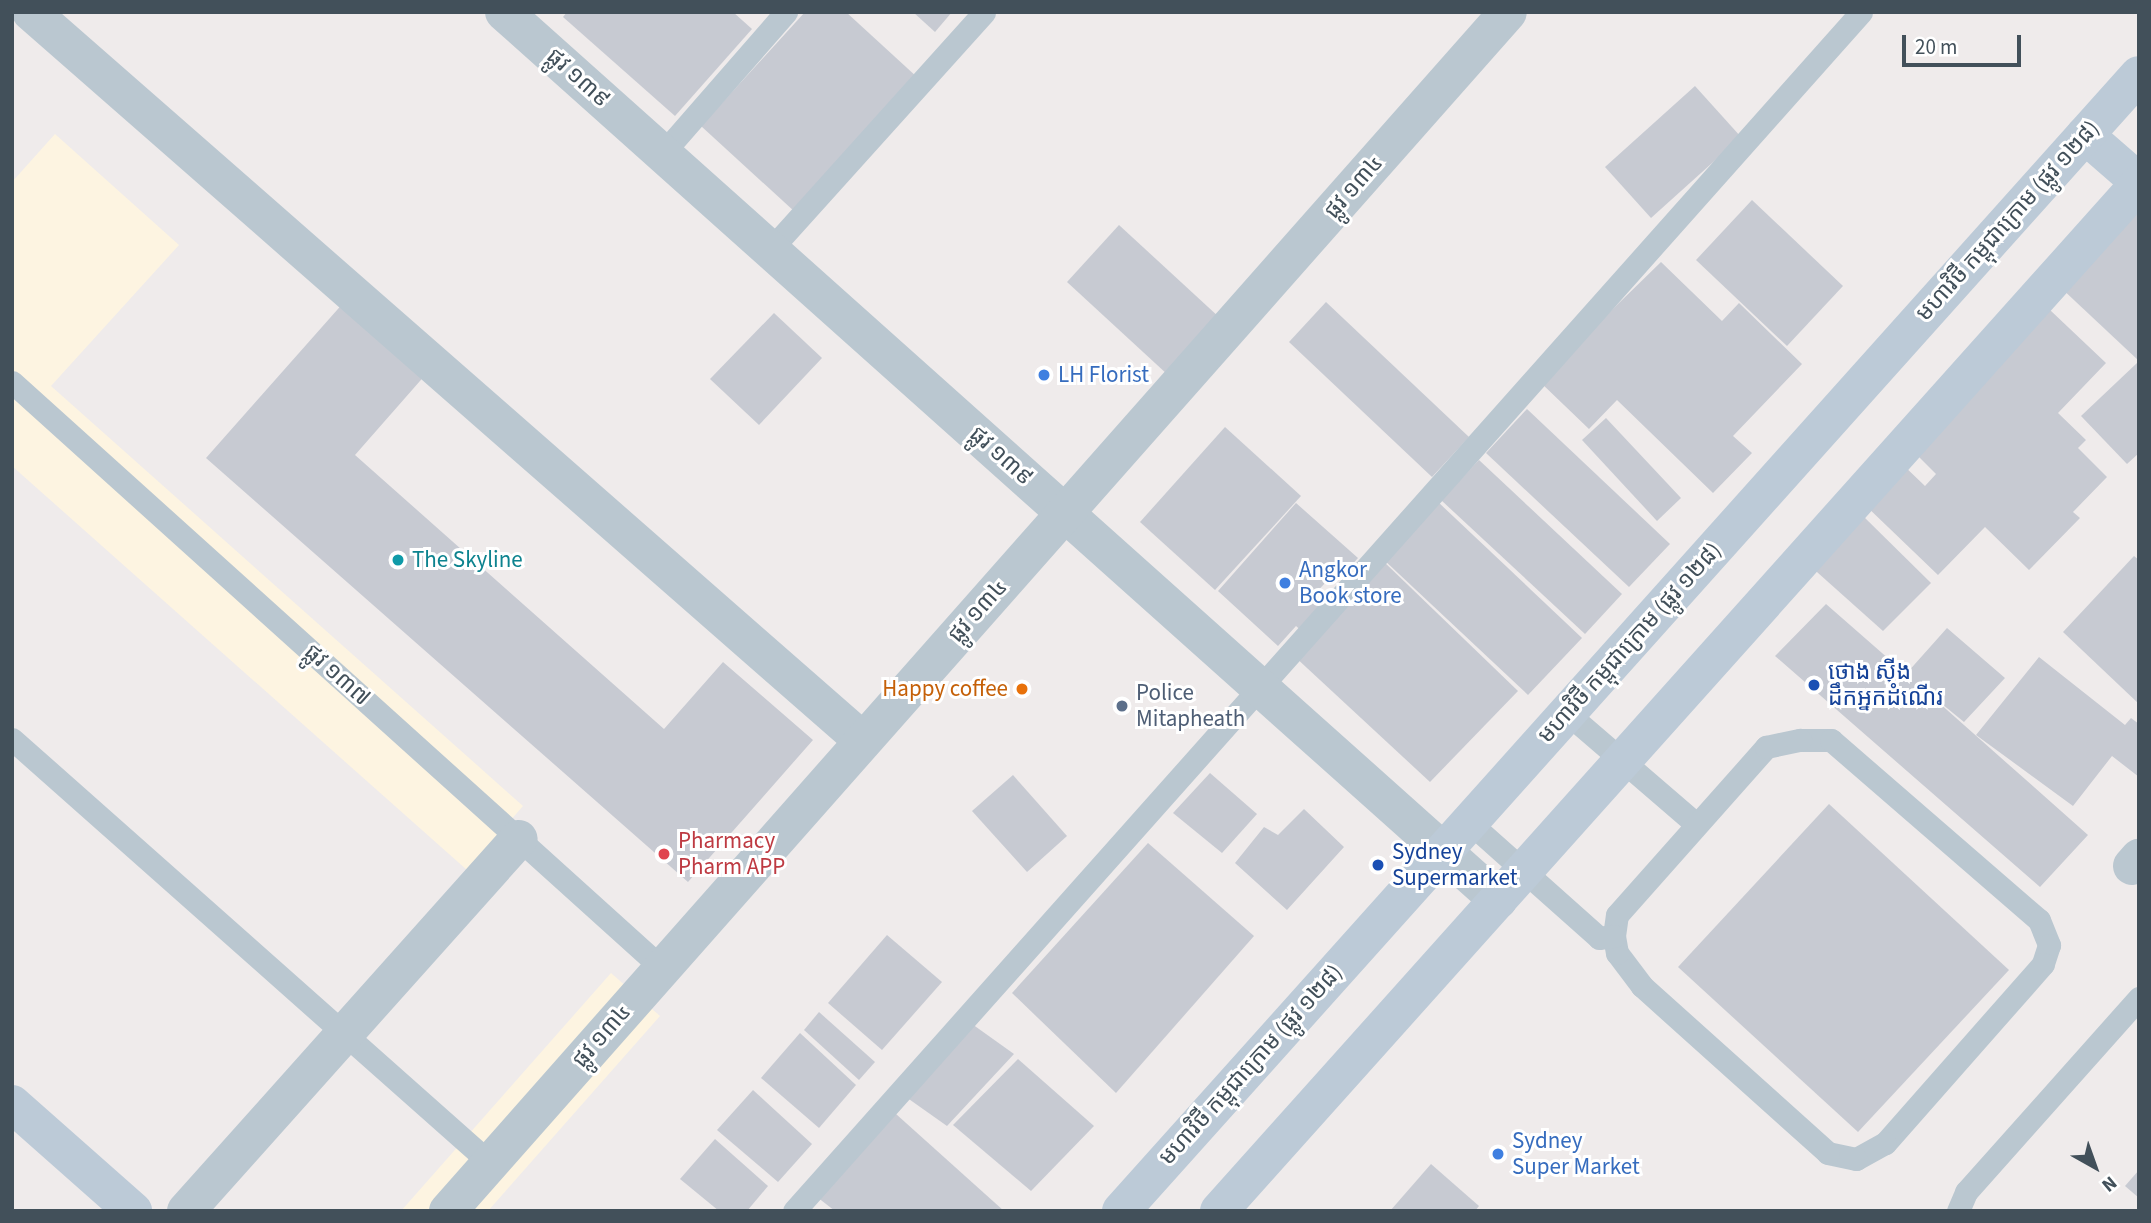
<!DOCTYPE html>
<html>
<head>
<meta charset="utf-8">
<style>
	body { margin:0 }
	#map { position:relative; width:2151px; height:1223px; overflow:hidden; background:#efebeb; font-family:"Source Sans 3","Noto Sans Khmer",sans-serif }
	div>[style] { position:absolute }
	.commercial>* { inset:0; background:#fdf4e1 }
	.building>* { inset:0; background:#c7cad2 }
	.lane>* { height:23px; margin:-11.5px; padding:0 11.5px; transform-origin:11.5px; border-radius:11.5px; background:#bac7d0 }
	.street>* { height:38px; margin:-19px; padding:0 19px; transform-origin:19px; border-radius:19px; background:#bac7d0 }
	.secondary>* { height:38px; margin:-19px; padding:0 19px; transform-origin:19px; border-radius:19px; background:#bccad7 }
	.dots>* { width:19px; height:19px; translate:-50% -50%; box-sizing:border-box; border:4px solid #fff; border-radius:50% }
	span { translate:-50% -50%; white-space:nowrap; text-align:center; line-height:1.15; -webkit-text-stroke:6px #fff; paint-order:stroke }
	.street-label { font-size:23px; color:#42505a }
	.shop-label { font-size:23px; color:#366cbe }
	.left { translate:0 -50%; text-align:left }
	.culture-label { font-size:23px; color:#0d838f }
	.transit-label { font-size:23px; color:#164399 }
	.food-label { font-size:23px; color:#c56008 }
	.right { translate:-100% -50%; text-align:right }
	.service-label { font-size:23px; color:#4e5e75 }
	.health-label { font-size:23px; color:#be3a42 }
	.frame { position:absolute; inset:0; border:14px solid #42505a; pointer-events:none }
	.north { position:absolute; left:2060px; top:1132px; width:70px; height:70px; -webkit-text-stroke:5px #fff; paint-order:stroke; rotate:140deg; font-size:19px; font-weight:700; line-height:28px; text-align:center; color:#42505a }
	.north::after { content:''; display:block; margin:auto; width:24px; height:32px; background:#42505a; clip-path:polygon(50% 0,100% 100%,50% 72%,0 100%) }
	.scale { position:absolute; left:1902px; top:35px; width:119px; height:32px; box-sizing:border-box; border:4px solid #42505a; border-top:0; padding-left:9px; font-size:21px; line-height:24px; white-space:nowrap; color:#42505a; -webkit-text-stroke:5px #fff; paint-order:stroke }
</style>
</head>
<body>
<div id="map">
	<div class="commercial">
		<div style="clip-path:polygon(55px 134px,179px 245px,51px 386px,523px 806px,467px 870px,12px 466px,12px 182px)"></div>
		<div style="clip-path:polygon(611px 973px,660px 1016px,488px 1211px,401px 1211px)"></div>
	</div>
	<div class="building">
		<div style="clip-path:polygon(567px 12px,733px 12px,752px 29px,675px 116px,563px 17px)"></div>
		<div style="clip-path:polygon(805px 12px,846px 12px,918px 78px,795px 212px,701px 126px)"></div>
		<div style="clip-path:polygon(913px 12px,952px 12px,935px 32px)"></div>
		<div style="clip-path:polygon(1695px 86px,1741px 137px,1651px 218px,1605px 167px)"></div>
		<div style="clip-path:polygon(1752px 200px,1843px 286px,1787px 346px,1696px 260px)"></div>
		<div style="clip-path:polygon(2139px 207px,2139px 361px,2059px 286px)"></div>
		<div style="clip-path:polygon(1119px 225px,1220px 318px,1168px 375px,1067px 282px)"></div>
		<div style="clip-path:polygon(1661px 262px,1722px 321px,1739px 303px,1802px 364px,1733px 436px,1752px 453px,1713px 493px,1617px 400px,1589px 429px,1539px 381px)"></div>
		<div style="clip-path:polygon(345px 301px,427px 373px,355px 455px,664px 729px,723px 662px,813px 740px,688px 882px,206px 458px)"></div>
		<div style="clip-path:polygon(1326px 302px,1469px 437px,1432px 477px,1289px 342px)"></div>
		<div style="clip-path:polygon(2050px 310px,2106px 363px,2058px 413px,2086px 440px,2078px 448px,2107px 477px,2073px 512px,2080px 518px,2029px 570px,1985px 527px,1938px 575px,1863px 503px,1901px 463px,1925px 486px,1936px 474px,1914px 452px)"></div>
		<div style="clip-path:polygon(774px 313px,822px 358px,759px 425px,710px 379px)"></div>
		<div style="clip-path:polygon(2137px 363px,2139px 453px,2127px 464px,2081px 416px)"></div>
		<div style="clip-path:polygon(1527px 409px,1670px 544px,1629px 587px,1486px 453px)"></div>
		<div style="clip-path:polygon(1606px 418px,1681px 498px,1657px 521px,1582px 440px)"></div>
		<div style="clip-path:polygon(1225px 427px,1301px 496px,1215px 590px,1140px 522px)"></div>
		<div style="clip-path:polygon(1479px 460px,1622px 594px,1585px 634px,1441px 500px)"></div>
		<div style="clip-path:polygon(1437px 501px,1582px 638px,1528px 695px,1383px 559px)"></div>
		<div style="clip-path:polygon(1296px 503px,1358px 558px,1342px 576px,1336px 571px,1314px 595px,1328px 607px,1305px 634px,1296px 626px,1278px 646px,1218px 591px)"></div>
		<div style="clip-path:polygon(1862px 515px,1931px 583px,1883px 631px,1808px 564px)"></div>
		<div style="clip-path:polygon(2134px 556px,2139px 560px,2139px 704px,2063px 632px)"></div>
		<div style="clip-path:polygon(1381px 559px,1518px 691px,1430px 782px,1293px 655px)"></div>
		<div style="clip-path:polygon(1826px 604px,1906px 674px,1947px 628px,2005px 678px,1964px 722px,1920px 686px,2088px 835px,2040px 887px,1775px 656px)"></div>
		<div style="clip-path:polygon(2039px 657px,2125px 725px,2131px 718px,2139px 724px,2139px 777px,2112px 756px,2073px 806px,1976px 735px)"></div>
		<div style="clip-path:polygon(1210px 773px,1257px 814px,1222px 853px,1173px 813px)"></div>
		<div style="clip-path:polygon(1013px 775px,1067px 836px,1027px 872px,972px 811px)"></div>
		<div style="clip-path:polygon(1829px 804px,2009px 970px,1858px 1132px,1678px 967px)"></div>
		<div style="clip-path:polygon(1304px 809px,1344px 847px,1287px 910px,1235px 863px,1264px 827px,1278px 835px)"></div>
		<div style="clip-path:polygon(1148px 843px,1254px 936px,1116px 1093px,1012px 993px)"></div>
		<div style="clip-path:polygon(887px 935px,942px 982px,882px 1050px,828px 1003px)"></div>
		<div style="clip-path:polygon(819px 1012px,875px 1062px,859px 1080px,804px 1030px)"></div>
		<div style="clip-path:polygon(972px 1024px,1014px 1054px,947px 1126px,906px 1097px)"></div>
		<div style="clip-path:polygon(800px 1033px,856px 1085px,819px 1128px,761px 1078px)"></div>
		<div style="clip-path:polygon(1018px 1059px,1094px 1126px,1031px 1191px,953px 1125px)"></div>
		<div style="clip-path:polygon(753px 1090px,812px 1144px,778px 1182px,717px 1130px)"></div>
		<div style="clip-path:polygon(896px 1114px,1004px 1211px,835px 1211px,817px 1197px)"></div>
		<div style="clip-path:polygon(715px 1139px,768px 1186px,747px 1211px,719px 1211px,680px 1179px)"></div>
		<div style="clip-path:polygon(1431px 1164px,1479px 1206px,1475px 1211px,1390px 1211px)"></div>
		<div style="clip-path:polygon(2139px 1170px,2139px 1198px,2125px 1186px)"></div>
	</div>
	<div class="lane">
		<div style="left:662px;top:154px;width:189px;rotate:-48.9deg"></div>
		<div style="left:770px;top:250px;width:320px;rotate:-48deg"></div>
		<div style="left:12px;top:382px;width:875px;rotate:42.04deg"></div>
		<div style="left:1567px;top:713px;width:169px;rotate:40.7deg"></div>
		<div style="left:12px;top:739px;width:639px;rotate:41.57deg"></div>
		<div style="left:1800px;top:740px;width:31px"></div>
		<div style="left:1831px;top:740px;width:275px;rotate:40.9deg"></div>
		<div style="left:2039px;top:920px;width:27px;rotate:68deg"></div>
		<div style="left:2049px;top:945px;width:20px;rotate:108deg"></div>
		<div style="left:2043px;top:964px;width:239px;rotate:131.4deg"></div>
		<div style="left:1885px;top:1143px;width:33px;rotate:151deg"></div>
		<div style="left:1856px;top:1159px;width:29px;rotate:-168deg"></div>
		<div style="left:1828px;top:1153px;width:250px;rotate:-138.1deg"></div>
		<div style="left:1642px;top:986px;width:41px;rotate:-127.1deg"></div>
		<div style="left:1617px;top:953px;width:17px;rotate:-100deg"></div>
		<div style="left:1614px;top:936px;width:21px;rotate:-82deg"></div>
		<div style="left:1617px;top:915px;width:225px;rotate:-48.4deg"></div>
		<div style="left:1766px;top:747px;width:35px;rotate:-12deg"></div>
		<div style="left:1469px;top:822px;width:174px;rotate:41.7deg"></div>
		<div style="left:1599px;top:938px;width:15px;rotate:-8deg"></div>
		<div style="left:794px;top:1211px;width:1605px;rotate:-48.33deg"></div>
		<div style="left:1958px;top:1211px;width:21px;rotate:-67deg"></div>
		<div style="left:1966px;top:1192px;width:260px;rotate:-48.3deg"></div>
	</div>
	<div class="street">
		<div style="left:31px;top:12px;width:1106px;rotate:41.22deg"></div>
		<div style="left:504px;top:12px;width:1333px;rotate:41.78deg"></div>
		<div style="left:2132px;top:866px;width:11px;rotate:-49deg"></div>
		<div style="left:186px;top:1211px;width:499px;rotate:-48.2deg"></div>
		<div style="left:448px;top:1211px;width:1600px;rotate:-48.52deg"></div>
	</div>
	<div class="secondary">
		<div style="left:2085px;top:135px;width:72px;rotate:41deg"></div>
		<div style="left:12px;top:1104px;width:162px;rotate:41.5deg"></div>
		<div style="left:1121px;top:1211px;width:1525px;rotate:-48.14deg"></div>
		<div style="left:1219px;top:1211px;width:1379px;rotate:-48.15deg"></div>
	</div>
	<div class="dots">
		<div style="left:1044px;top:375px;background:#3f7fe0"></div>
		<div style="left:398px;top:560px;background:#0f9aa8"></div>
		<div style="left:1285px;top:583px;background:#3f7fe0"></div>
		<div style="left:1814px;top:685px;background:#1a4fb4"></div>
		<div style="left:1022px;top:689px;background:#e8710a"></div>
		<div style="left:1122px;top:706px;background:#5c6f8a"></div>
		<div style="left:664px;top:854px;background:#e0444e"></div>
		<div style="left:1378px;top:865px;background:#1a4fb4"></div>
		<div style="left:1498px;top:1154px;background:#3f7fe0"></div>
	</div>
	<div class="street-label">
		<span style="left:578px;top:78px;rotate:42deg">ផ្លូវ ១៣៩</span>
		<span style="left:1354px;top:187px;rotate:-49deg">ផ្លូវ ១៣៤</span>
		<span style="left:2008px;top:221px;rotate:-48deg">មហាវិថី កម្ពុជាក្រោម (ផ្លូវ ១២៨)</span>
		<span style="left:1001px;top:456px;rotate:42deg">ផ្លូវ ១៣៩</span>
		<span style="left:978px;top:611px;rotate:-48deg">ផ្លូវ ១៣៤</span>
		<span style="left:1630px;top:643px;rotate:-48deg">មហាវិថី កម្ពុជាក្រោម (ផ្លូវ ១២៨)</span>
		<span style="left:337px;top:675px;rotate:42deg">ផ្លូវ ១៣៧</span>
		<span style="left:602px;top:1036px;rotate:-49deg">ផ្លូវ ១៣៤</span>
		<span style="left:1251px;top:1065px;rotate:-48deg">មហាវិថី កម្ពុជាក្រោម (ផ្លូវ ១២៨)</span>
	</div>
	<div class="shop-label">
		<span class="left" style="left:1058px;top:375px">LH Florist</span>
		<span class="left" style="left:1299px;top:583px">Angkor<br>Book store</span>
		<span class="left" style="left:1512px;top:1154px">Sydney<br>Super Market</span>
	</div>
	<div class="culture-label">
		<span class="left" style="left:412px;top:560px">The Skyline</span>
	</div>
	<div class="transit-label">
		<span class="left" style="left:1828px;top:685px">ថោង ស៊ីង<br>ដឹកអ្នកដំណើរ</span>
		<span class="left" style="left:1392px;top:865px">Sydney<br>Supermarket</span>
	</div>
	<div class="food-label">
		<span class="right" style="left:1008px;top:689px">Happy coffee</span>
	</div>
	<div class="service-label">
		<span class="left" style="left:1136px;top:706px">Police<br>Mitapheath</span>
	</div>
	<div class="health-label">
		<span class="left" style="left:678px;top:854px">Pharmacy<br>Pharm APP</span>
	</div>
	<div class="frame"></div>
	<div class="north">N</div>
	<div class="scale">20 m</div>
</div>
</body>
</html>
